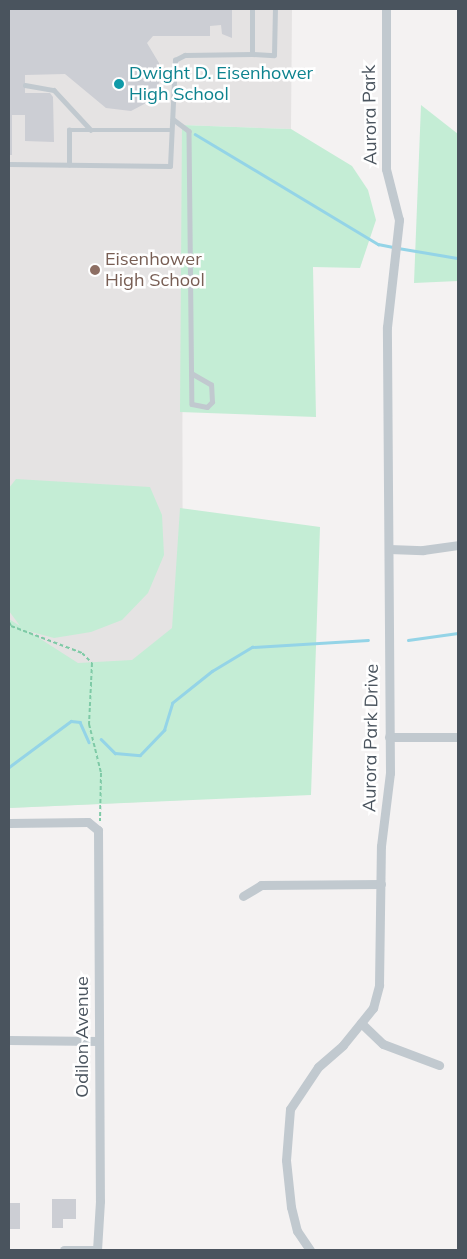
<!DOCTYPE html>
<html>
<head>
<meta charset="utf-8">
<style>
	body { margin:0 }
	#map { position:relative; width:467px; height:1259px; overflow:hidden; background:#f4f2f2; font-family:Mulish,sans-serif }
	div>[style] { position:absolute }
	.education>* { inset:0; background:#e5e3e3 }
	.green>* { inset:0; background:#c4edd5 }
	.stream>* { height:2.5px; margin:-1.25px; padding:0 1.25px; transform-origin:1.25px; border-radius:1.25px; background:#94d4e7 }
	.building>* { inset:0; background:#ccced4 }
	.path>* { height:2px; margin-top:-1px; transform-origin:0; background:repeating-linear-gradient(90deg,#7ecaa6 0 4px,transparent 0 6.5px) }
	.lane>* { height:4.5px; margin:-2.25px; padding:0 2.25px; transform-origin:2.25px; border-radius:2.25px; background:#c1c9cf }
	.street>* { height:9px; margin:-4.5px; padding:0 4.5px; transform-origin:4.5px; border-radius:4.5px; background:#c1c9cf }
	.dots>* { width:14px; height:14px; translate:-50% -50%; box-sizing:border-box; border:2px solid #fff; border-radius:50% }
	span { translate:-50% -50%; white-space:nowrap; text-align:center; line-height:1.15; -webkit-text-stroke:5px #fff; paint-order:stroke }
	.culture-label { font-size:18px; color:#0d838f }
	.left { translate:0 -50%; text-align:left }
	.street-label { font-size:18px; color:#4a545e }
	.education-label { font-size:18px; color:#785e54 }
	.frame { position:absolute; inset:0; border:10px solid #4a545e; pointer-events:none }
</style>
</head>
<body>
<div id="map">
	<div class="education">
		<div style="clip-path:polygon(9px 9px,292px 9px,291px 129px,182px 125px,183px 800px,9px 808px)"></div>
	</div>
	<div class="green">
		<div style="clip-path:polygon(421px 105px,458px 134px,458px 281px,414px 283px)"></div>
		<div style="clip-path:polygon(182px 125px,291px 129px,352px 166px,368px 190px,376px 220px,360px 268px,313px 267px,316px 417px,180px 412px)"></div>
		<div style="clip-path:polygon(16px 479px,150px 487px,162px 515px,164px 555px,148px 593px,122px 620px,91px 632px,54px 638px,28px 631px,78px 663px,132px 660px,172px 628px,180px 508px,320px 527px,311px 795px,9px 808px,9px 619px,20px 626px,9px 611px,9px 488px)"></div>
	</div>
	<div class="stream">
		<div style="left:195px;top:134px;width:214px;rotate:31deg"></div>
		<div style="left:378px;top:244px;width:15px;rotate:11deg"></div>
		<div style="left:398px;top:248px;width:61px;rotate:9.5deg"></div>
		<div style="left:408px;top:640px;width:50px;rotate:-8deg"></div>
		<div style="left:101px;top:739px;width:20px;rotate:45deg"></div>
		<div style="left:115px;top:753px;width:25px;rotate:5deg"></div>
		<div style="left:140px;top:755px;width:35px;rotate:-46deg"></div>
		<div style="left:164px;top:730px;width:28px;rotate:-73deg"></div>
		<div style="left:172px;top:703px;width:51px;rotate:-38.7deg"></div>
		<div style="left:212px;top:671px;width:47px;rotate:-31deg"></div>
		<div style="left:252px;top:647px;width:116px;rotate:-3.5deg"></div>
		<div style="left:9px;top:767px;width:77px;rotate:-36.6deg"></div>
		<div style="left:71px;top:721px;width:9px;rotate:6deg"></div>
		<div style="left:80px;top:722px;width:22px;rotate:66deg"></div>
	</div>
	<div class="building">
		<div style="clip-path:polygon(9px 9px,232px 9px,232px 38px,222px 34px,221px 25px,210px 26px,210px 36px,153px 36px,147px 43px,159px 63px,160px 81px,150px 101px,131px 111px,106px 108px,65px 74px,25px 75px,25px 93px,50px 93px,53px 97px,54px 142px,25px 141px,25px 115px,12px 115px,12px 155px,9px 155px)"></div>
		<div style="clip-path:polygon(52px 1199px,76px 1199px,76px 1219px,63px 1219px,63px 1228px,52px 1228px)"></div>
		<div style="clip-path:polygon(9px 1203px,20px 1203px,20px 1229px,10px 1229px)"></div>
	</div>
	<div class="path">
		<div style="left:9px;top:622px;width:4px;rotate:63deg"></div>
		<div style="left:11px;top:626px;width:76px;rotate:20.8deg"></div>
		<div style="left:82px;top:653px;width:14px;rotate:45deg"></div>
		<div style="left:92px;top:663px;width:61px;rotate:92.8deg"></div>
		<div style="left:89px;top:724px;width:50px;rotate:76.2deg"></div>
		<div style="left:101px;top:773px;width:48px;rotate:91.2deg"></div>
	</div>
	<div class="lane">
		<div style="left:252px;top:54px;width:22px;rotate:3deg"></div>
		<div style="left:274px;top:55px;width:46px;rotate:-88.8deg"></div>
		<div style="left:25px;top:85px;width:29px;rotate:10deg"></div>
		<div style="left:54px;top:90px;width:54px;rotate:47.2deg"></div>
		<div style="left:173px;top:119px;width:20px;rotate:37deg"></div>
		<div style="left:189px;top:131px;width:273px;rotate:89.4deg"></div>
		<div style="left:192px;top:404px;width:15px;rotate:11deg"></div>
		<div style="left:207px;top:407px;width:7px;rotate:-45deg"></div>
		<div style="left:212px;top:402px;width:17px;rotate:-93deg"></div>
		<div style="left:211px;top:385px;width:22px;rotate:-150deg"></div>
		<div style="left:9px;top:164px;width:161px;rotate:0.7deg"></div>
		<div style="left:170px;top:166px;width:106px;rotate:-87.3deg"></div>
		<div style="left:175px;top:60px;width:11px;rotate:-27deg"></div>
		<div style="left:185px;top:55px;width:67px;rotate:-0.9deg"></div>
		<div style="left:252px;top:54px;width:45px;rotate:-90deg"></div>
		<div style="left:69px;top:165px;width:35px;rotate:-90deg"></div>
		<div style="left:69px;top:130px;width:101px"></div>
	</div>
	<div class="street">
		<div style="left:389px;top:549px;width:34px;rotate:2deg"></div>
		<div style="left:423px;top:550px;width:35px;rotate:-8deg"></div>
		<div style="left:389px;top:737px;width:69px"></div>
		<div style="left:9px;top:823px;width:79px;rotate:-0.7deg"></div>
		<div style="left:88px;top:822px;width:13px;rotate:39deg"></div>
		<div style="left:98px;top:830px;width:371px;rotate:89.7deg"></div>
		<div style="left:100px;top:1201px;width:49px;rotate:93.5deg"></div>
		<div style="left:243px;top:896px;width:21px;rotate:-31deg"></div>
		<div style="left:261px;top:885px;width:120px;rotate:-0.5deg"></div>
		<div style="left:361px;top:1023px;width:30px;rotate:44deg"></div>
		<div style="left:383px;top:1044px;width:60px;rotate:20.6deg"></div>
		<div style="left:9px;top:1040px;width:89px;rotate:0.6deg"></div>
		<div style="left:64px;top:1250px;width:33px"></div>
		<div style="left:310px;top:1250px;width:23px;rotate:-124deg"></div>
		<div style="left:297px;top:1231px;width:25px;rotate:-104deg"></div>
		<div style="left:291px;top:1207px;width:47px;rotate:-96.1deg"></div>
		<div style="left:286px;top:1160px;width:51px;rotate:-85.5deg"></div>
		<div style="left:290px;top:1109px;width:50px;rotate:-56.3deg"></div>
		<div style="left:318px;top:1067px;width:33px;rotate:-41deg"></div>
		<div style="left:343px;top:1045px;width:48px;rotate:-51deg"></div>
		<div style="left:373px;top:1008px;width:24px;rotate:-75deg"></div>
		<div style="left:379px;top:985px;width:139px;rotate:-89.2deg"></div>
		<div style="left:381px;top:846px;width:74px;rotate:-83deg"></div>
		<div style="left:390px;top:773px;width:446px;rotate:-90.4deg"></div>
		<div style="left:387px;top:327px;width:108px;rotate:-83.6deg"></div>
		<div style="left:399px;top:220px;width:53px;rotate:-104.3deg"></div>
		<div style="left:386px;top:169px;width:160px;rotate:-90deg"></div>
	</div>
	<div class="dots">
		<div style="left:119px;top:84px;background:#0f9aa8"></div>
		<div style="left:95px;top:270px;background:#8d6e63"></div>
	</div>
	<div class="culture-label">
		<span class="left" style="left:129px;top:84px">Dwight D. Eisenhower<br>High School</span>
	</div>
	<div class="street-label">
		<span style="left:370px;top:115px;rotate:-91deg">Aurora Park</span>
		<span style="left:371px;top:738px;rotate:-89deg">Aurora Park Drive</span>
		<span style="left:82px;top:1037px;rotate:-90deg">Odilon Avenue</span>
	</div>
	<div class="education-label">
		<span class="left" style="left:105px;top:270px">Eisenhower<br>High School</span>
	</div>
	<div class="frame"></div>
</div>
</body>
</html>
